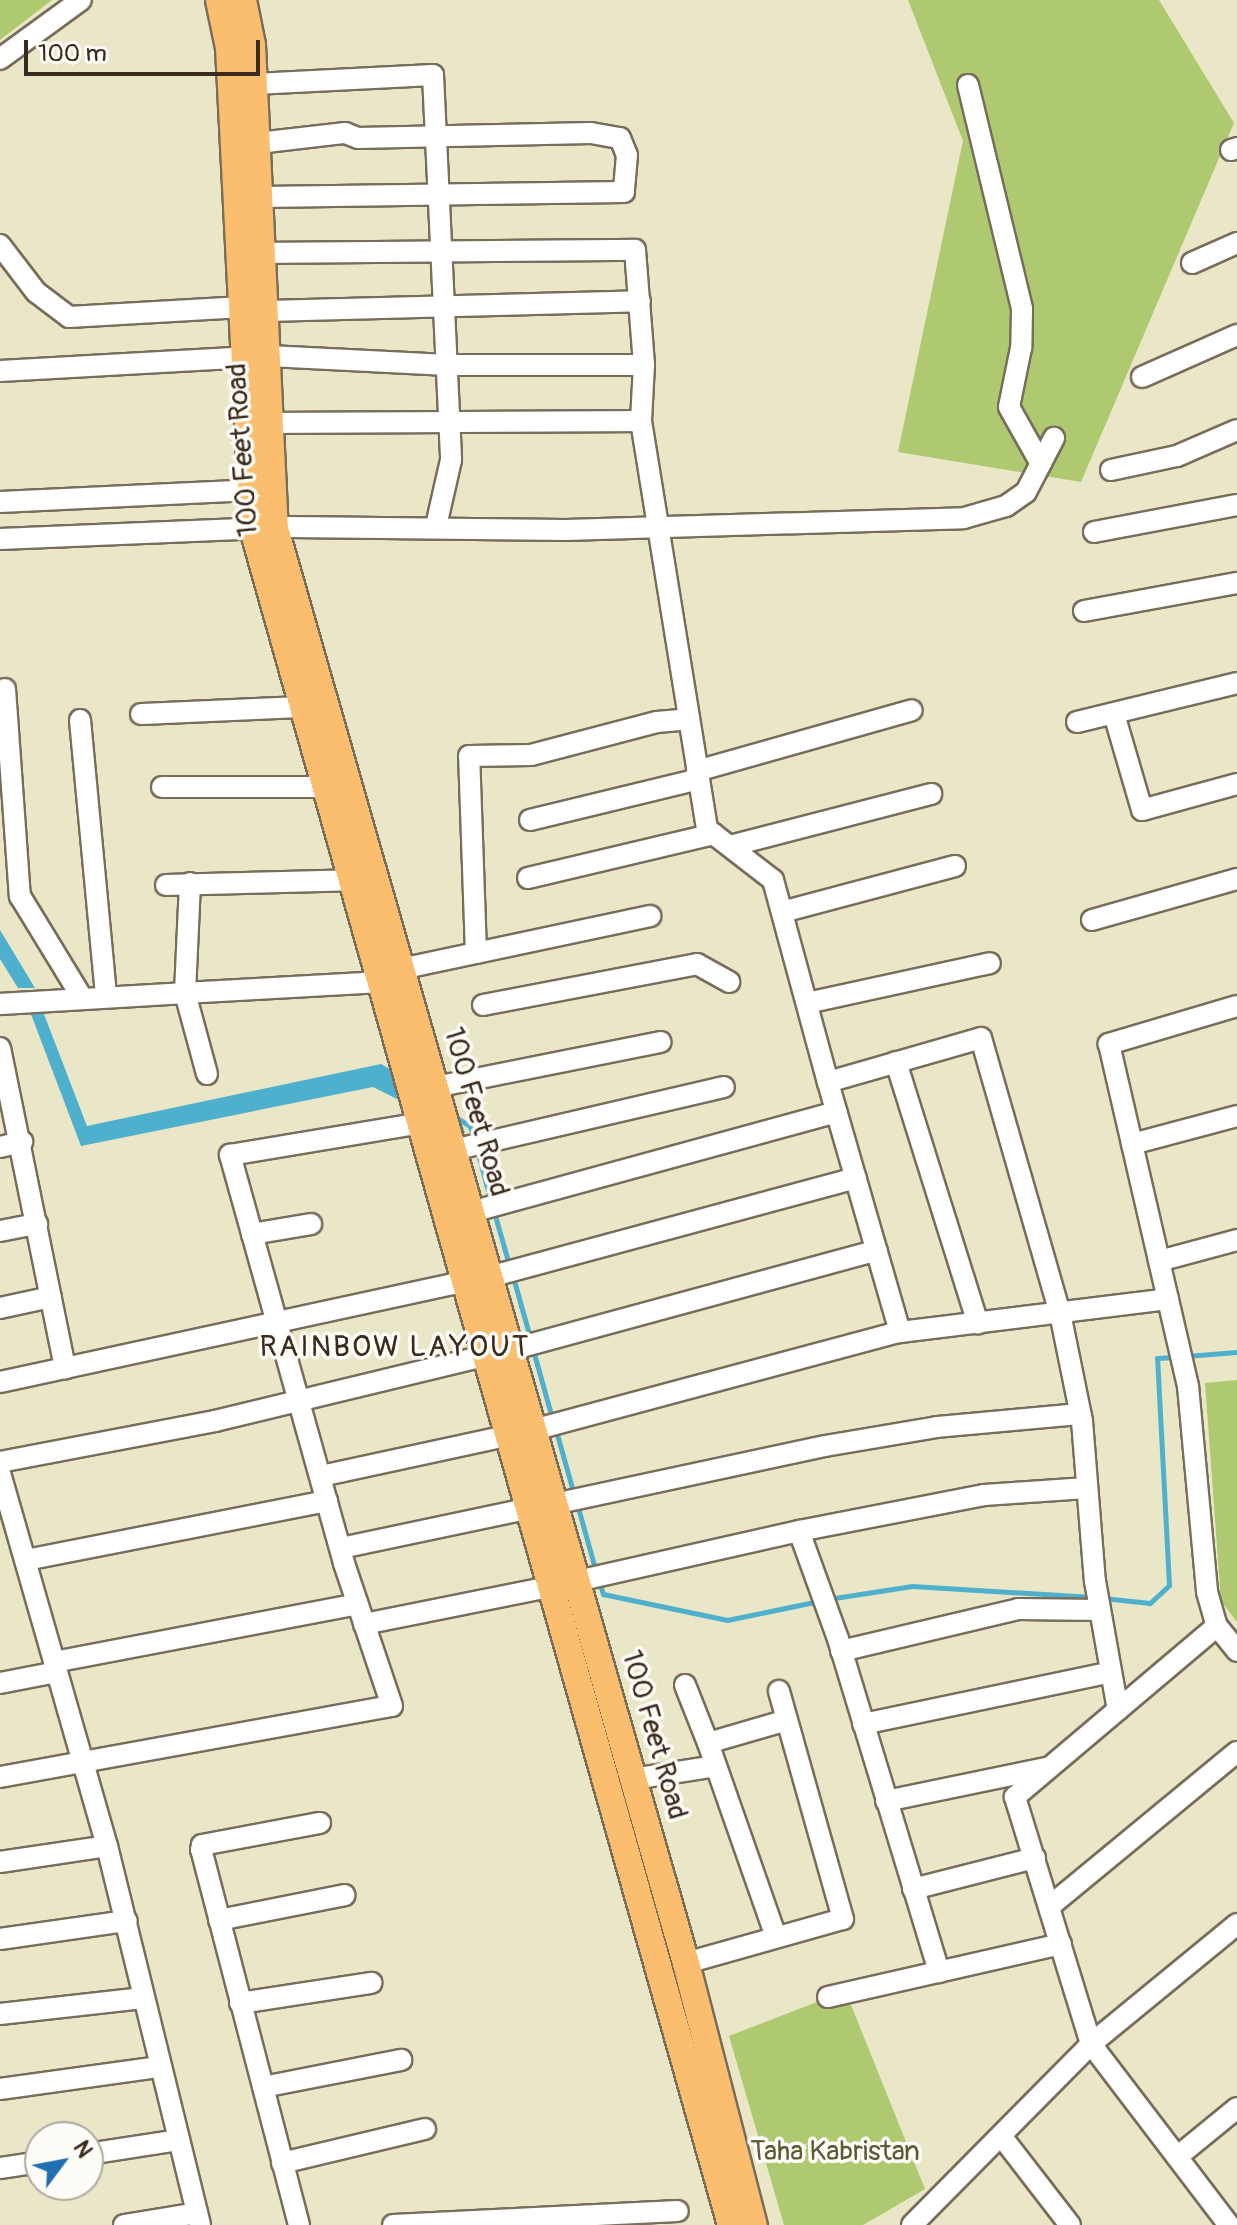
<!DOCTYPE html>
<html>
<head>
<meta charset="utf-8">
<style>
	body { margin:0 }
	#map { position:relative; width:1237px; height:2225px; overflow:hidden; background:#eae6c8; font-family:Pangolin,sans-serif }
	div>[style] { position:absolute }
	.green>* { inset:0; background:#aec96f }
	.water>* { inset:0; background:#4fb0ce }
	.stream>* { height:5px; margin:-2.5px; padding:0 2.5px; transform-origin:2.5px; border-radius:2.5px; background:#4fb0ce }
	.roads { filter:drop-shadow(2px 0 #786c5a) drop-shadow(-2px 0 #786c5a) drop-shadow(0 2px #786c5a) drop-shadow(0 -2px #786c5a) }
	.minor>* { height:20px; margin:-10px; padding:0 10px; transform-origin:10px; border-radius:10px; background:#fff }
	.major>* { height:26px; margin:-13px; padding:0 13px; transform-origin:13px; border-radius:13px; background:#fabe6e }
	span { translate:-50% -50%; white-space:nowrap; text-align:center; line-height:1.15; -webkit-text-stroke:7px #fdfcf7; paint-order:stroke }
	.street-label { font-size:28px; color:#3b2a1e }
	.park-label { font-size:28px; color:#5e5a36 }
	.neighbourhood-label { font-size:30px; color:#3b2a1e; letter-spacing:2px }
	.north { position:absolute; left:24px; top:2121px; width:80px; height:80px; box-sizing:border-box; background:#fdfcf7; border:2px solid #afa8a0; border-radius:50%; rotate:58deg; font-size:22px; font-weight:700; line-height:32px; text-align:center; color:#3b2a1e }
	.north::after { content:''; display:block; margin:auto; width:28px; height:36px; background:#1f6fb2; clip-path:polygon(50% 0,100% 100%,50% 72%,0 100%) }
	.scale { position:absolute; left:24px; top:40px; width:236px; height:36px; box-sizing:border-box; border:4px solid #3b2a1e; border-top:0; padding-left:10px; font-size:24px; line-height:28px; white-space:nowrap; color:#3b2a1e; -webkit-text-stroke:6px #fdfcf7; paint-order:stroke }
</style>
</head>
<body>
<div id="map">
	<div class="green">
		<div style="clip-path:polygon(0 0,52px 0,0 40px)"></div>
		<div style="clip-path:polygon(908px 0,1159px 0,1234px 123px,1081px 482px,898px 452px,963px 141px)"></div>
		<div style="clip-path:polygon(1237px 1380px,1237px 1622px,1221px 1601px,1205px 1383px)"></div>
		<div style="clip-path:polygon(822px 2000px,851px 2005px,925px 2189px,863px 2225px,784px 2225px,729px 2036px)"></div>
	</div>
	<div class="water">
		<div style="clip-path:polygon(0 930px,35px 988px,18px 988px,0 959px)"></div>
		<div style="clip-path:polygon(29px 1009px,42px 1009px,87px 1126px,381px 1064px,456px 1106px,465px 1133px,373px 1087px,81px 1146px)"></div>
	</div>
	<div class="stream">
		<div style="left:454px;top:1116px;width:19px;rotate:32deg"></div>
		<div style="left:470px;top:1126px;width:16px;rotate:75deg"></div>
		<div style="left:477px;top:1150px;width:54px;rotate:74.9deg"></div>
		<div style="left:494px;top:1212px;width:58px;rotate:74.1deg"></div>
		<div style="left:513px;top:1277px;width:66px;rotate:74.3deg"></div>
		<div style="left:533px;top:1350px;width:71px;rotate:74.4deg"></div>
		<div style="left:1186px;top:1356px;width:51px;rotate:-4.5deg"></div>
		<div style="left:555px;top:1427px;width:71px;rotate:74.4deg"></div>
		<div style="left:577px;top:1504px;width:71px;rotate:74.4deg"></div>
		<div style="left:599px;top:1581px;width:14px;rotate:73deg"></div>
		<div style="left:603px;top:1594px;width:127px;rotate:11.8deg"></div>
		<div style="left:727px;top:1620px;width:94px;rotate:-11.7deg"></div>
		<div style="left:1103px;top:1598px;width:47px;rotate:6.1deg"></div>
		<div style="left:1150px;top:1603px;width:26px;rotate:-43deg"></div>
		<div style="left:1169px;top:1585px;width:227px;rotate:-93deg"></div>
		<div style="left:1157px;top:1358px;width:19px;rotate:-3deg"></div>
		<div style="left:828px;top:1599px;width:85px;rotate:-8.8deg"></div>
		<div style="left:912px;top:1586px;width:181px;rotate:3.5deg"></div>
	</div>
	<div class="roads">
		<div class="minor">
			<div style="left:0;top:59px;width:100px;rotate:-36.1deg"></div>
			<div style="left:254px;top:84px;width:179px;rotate:-2.9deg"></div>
			<div style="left:433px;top:75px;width:385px;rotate:87.3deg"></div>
			<div style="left:451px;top:460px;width:68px;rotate:102.8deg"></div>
			<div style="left:968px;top:85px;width:230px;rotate:76.4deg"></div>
			<div style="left:1022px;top:309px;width:39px;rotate:91deg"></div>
			<div style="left:1021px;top:348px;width:60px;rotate:101.5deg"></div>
			<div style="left:1009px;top:407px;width:65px;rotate:60.7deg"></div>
			<div style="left:258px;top:143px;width:88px;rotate:-6.6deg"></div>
			<div style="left:345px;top:133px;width:14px;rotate:21deg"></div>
			<div style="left:358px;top:138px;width:233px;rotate:-1.2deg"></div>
			<div style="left:591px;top:133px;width:29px;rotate:10deg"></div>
			<div style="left:620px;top:138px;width:18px;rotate:68deg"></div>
			<div style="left:627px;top:155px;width:37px;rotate:95deg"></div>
			<div style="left:624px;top:192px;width:363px;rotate:179.2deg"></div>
			<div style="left:1231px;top:150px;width:6px;rotate:-18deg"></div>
			<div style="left:0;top:245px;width:59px;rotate:52.5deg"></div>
			<div style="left:36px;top:292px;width:41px;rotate:37.1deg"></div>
			<div style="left:69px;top:317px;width:174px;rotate:-3.3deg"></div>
			<div style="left:264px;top:253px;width:371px;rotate:-0.5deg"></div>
			<div style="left:635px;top:250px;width:115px;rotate:85.5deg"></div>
			<div style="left:644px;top:365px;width:56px;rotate:93.1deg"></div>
			<div style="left:641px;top:421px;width:413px;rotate:80.8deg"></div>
			<div style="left:707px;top:829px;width:83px;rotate:37.7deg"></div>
			<div style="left:773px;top:880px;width:209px;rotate:74.8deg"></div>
			<div style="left:1192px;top:263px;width:49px;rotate:-24deg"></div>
			<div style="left:267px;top:311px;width:373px;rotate:-1.5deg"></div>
			<div style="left:0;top:371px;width:269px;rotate:-3.2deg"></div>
			<div style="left:269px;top:356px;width:179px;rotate:2.9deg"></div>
			<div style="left:448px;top:365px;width:196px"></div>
			<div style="left:1142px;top:377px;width:104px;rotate:-23.9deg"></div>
			<div style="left:273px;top:423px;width:368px;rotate:-0.3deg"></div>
			<div style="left:1111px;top:470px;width:67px;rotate:-12deg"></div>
			<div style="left:1177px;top:456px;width:65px;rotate:-23.4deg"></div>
			<div style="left:0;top:502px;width:252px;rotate:-2.7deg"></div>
			<div style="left:1094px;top:532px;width:146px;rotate:-10.7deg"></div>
			<div style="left:0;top:539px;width:289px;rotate:-2.4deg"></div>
			<div style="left:289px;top:527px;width:277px;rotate:0.6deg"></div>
			<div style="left:566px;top:530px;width:398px;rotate:-1.7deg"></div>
			<div style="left:964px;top:518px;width:44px;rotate:-15.9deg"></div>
			<div style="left:1006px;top:506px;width:24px;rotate:-35deg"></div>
			<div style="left:1026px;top:492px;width:61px;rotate:-62.6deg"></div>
			<div style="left:1084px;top:611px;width:156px;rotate:-10.4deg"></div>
			<div style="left:5px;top:689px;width:208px;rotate:85.9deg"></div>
			<div style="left:20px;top:896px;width:117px;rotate:58.6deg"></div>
			<div style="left:141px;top:714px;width:161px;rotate:-2.5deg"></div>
			<div style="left:1114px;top:714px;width:100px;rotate:73.7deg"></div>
			<div style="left:1142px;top:810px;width:98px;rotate:-15.3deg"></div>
			<div style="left:80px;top:720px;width:277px;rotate:84.6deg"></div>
			<div style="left:1077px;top:722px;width:165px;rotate:-13.7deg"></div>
			<div style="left:697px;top:771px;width:223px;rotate:-15.8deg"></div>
			<div style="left:162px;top:787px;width:163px"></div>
			<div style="left:530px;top:820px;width:174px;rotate:-13.6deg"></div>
			<div style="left:730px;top:846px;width:208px;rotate:-14.5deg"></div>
			<div style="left:528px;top:878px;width:191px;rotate:-13.3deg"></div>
			<div style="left:166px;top:885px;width:185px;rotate:-1.5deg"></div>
			<div style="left:782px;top:912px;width:179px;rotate:-14.9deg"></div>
			<div style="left:1092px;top:920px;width:151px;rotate:-15.8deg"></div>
			<div style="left:476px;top:953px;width:197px;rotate:-92deg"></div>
			<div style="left:469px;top:756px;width:62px;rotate:-0.9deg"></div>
			<div style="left:531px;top:755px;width:130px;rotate:-14.7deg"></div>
			<div style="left:657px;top:722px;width:32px;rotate:-5deg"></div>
			<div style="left:401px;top:969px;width:255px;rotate:-12deg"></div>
			<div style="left:807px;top:1003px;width:187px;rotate:-12.3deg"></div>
			<div style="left:0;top:1004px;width:185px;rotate:-3.4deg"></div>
			<div style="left:185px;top:993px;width:110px;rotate:-87.4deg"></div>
			<div style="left:483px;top:1005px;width:218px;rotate:-10.8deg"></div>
			<div style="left:697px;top:964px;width:37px;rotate:29deg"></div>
			<div style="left:1237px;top:1006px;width:134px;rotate:163.5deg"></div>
			<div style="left:1109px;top:1044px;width:351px;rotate:77deg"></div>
			<div style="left:1188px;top:1386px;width:207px;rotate:84.7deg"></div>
			<div style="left:1207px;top:1592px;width:35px;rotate:74deg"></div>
			<div style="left:1217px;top:1626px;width:32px;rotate:51deg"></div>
			<div style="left:0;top:1048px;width:327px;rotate:78.5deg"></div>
			<div style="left:896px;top:1062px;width:274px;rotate:72.6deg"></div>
			<div style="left:207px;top:1074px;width:84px;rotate:-105.2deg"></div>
			<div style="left:185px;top:993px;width:196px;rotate:-3.2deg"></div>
			<div style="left:435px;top:1087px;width:230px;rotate:-11.3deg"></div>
			<div style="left:1132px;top:1144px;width:109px;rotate:-14.9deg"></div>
			<div style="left:0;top:1147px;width:23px;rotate:-13deg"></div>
			<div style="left:453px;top:1150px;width:278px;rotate:-13.1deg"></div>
			<div style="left:471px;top:1212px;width:379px;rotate:-15.3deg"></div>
			<div style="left:0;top:1231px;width:38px;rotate:-11deg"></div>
			<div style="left:252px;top:1234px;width:60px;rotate:-9.6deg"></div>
			<div style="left:1159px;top:1261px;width:81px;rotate:-15.1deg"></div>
			<div style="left:489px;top:1277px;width:380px;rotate:-15.1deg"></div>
			<div style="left:0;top:1308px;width:52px;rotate:-12.2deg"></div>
			<div style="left:900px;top:1332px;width:260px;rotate:-106.1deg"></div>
			<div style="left:828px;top:1082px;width:159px;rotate:-16deg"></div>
			<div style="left:981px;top:1038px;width:286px;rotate:74deg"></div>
			<div style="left:1060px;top:1313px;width:110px;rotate:78.5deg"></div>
			<div style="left:1082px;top:1421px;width:161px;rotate:85.4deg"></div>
			<div style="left:1095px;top:1581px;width:131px;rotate:79.9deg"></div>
			<div style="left:510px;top:1350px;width:380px;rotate:-15.2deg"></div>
			<div style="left:0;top:1382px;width:477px;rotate:-12.2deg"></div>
			<div style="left:533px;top:1430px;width:380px;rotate:-15deg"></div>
			<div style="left:900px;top:1332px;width:270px;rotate:-7deg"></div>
			<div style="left:0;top:1462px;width:219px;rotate:-10.8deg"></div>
			<div style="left:215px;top:1421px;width:281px;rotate:-13.6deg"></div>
			<div style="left:0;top:1473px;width:388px;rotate:74deg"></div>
			<div style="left:107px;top:1846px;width:390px;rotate:76.2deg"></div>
			<div style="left:321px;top:1476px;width:193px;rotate:-12.2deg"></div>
			<div style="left:554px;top:1504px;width:277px;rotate:-12.1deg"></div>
			<div style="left:825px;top:1446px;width:114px;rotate:-9.6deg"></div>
			<div style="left:937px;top:1427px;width:144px;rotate:-5.2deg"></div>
			<div style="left:799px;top:1531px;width:188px;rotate:-11deg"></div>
			<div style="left:984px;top:1495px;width:103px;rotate:-3.9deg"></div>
			<div style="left:341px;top:1548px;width:194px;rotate:-11.9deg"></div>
			<div style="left:26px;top:1560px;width:307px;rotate:-11.1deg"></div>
			<div style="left:577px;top:1581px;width:228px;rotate:-12.7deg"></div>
			<div style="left:799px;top:1531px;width:115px;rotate:70.1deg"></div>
			<div style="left:838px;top:1639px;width:348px;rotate:73.1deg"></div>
			<div style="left:364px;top:1624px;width:194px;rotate:-11.3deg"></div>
			<div style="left:1217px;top:1626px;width:265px;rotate:139.8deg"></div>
			<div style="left:1015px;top:1797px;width:258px;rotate:72.9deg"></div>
			<div style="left:1091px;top:2044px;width:228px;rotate:52.7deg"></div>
			<div style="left:841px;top:1651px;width:182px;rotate:-13.3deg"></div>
			<div style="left:1018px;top:1609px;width:82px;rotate:0.7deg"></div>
			<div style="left:54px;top:1662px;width:309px;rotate:-10.8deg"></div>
			<div style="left:0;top:1683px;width:58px;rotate:-10.9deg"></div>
			<div style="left:685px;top:1685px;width:62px;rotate:68.4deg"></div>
			<div style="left:863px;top:1724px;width:253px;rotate:-11.8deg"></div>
			<div style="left:0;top:1777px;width:398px;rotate:-10.3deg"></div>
			<div style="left:392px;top:1706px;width:151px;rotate:-108.6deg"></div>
			<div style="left:344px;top:1563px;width:424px;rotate:-105.6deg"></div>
			<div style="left:230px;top:1155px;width:194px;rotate:-9.5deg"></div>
			<div style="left:633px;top:1779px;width:84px;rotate:-8.9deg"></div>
			<div style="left:886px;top:1801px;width:163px;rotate:-11.7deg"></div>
			<div style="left:0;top:1862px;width:108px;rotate:-8.5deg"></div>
			<div style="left:913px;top:1889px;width:126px;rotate:-14.3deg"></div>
			<div style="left:1050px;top:1906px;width:242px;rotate:-39.5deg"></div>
			<div style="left:219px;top:1920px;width:128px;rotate:-11.2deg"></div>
			<div style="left:776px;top:1937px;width:206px;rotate:-109.3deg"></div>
			<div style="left:708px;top:1743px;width:82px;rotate:-16.2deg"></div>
			<div style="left:0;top:1939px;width:128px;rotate:-8.1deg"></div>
			<div style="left:686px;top:1963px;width:163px;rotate:-15.7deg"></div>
			<div style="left:843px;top:1919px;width:237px;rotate:-105.7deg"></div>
			<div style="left:828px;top:1997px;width:239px;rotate:-12.8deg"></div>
			<div style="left:240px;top:2003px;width:133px;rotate:-8.7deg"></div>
			<div style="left:0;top:2014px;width:144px;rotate:-6.4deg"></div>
			<div style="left:263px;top:2087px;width:141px;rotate:-11.1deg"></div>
			<div style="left:0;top:2089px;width:161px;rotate:-7.9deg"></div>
			<div style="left:1002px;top:2137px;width:111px;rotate:52.3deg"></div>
			<div style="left:88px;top:2154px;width:91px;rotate:-8.8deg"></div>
			<div style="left:1177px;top:2157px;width:77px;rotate:-39.2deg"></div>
			<div style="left:282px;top:2163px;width:147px;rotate:-13.4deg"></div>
			<div style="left:0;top:2168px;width:40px;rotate:-8.5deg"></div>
			<div style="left:124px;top:2225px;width:74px;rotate:-9.3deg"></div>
			<div style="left:299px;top:2225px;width:388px;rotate:-104.6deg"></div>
			<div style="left:201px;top:1850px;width:5px;rotate:-79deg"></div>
			<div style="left:202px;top:1845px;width:120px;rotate:-10.6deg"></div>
			<div style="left:393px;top:2225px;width:285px;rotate:-2.8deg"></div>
			<div style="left:912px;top:2225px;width:255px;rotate:-45.3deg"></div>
			<div style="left:1091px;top:2044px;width:189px;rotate:-39.4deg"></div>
		</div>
		<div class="major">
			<div style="left:219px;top:0;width:49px;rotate:78.2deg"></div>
			<div style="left:229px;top:48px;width:482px;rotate:87.1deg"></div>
			<div style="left:253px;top:529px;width:1762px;rotate:74.26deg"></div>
			<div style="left:243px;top:0;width:46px;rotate:78.7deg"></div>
			<div style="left:252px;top:45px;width:485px;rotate:87.3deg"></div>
			<div style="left:275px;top:529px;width:1492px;rotate:74.01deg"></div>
			<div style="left:686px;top:1963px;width:271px;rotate:75.5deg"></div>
		</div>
	</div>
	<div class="street-label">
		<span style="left:243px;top:450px;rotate:-94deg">100 Feet Road</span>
		<span style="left:476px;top:1112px;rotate:74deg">100 Feet Road</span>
		<span style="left:654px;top:1735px;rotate:74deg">100 Feet Road</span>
	</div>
	<div class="park-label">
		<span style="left:835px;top:2152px">Taha Kabristan</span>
	</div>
	<div class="neighbourhood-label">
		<span style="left:395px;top:1347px">RAINBOW LAYOUT</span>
	</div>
	<div class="north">N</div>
	<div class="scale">100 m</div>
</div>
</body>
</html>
